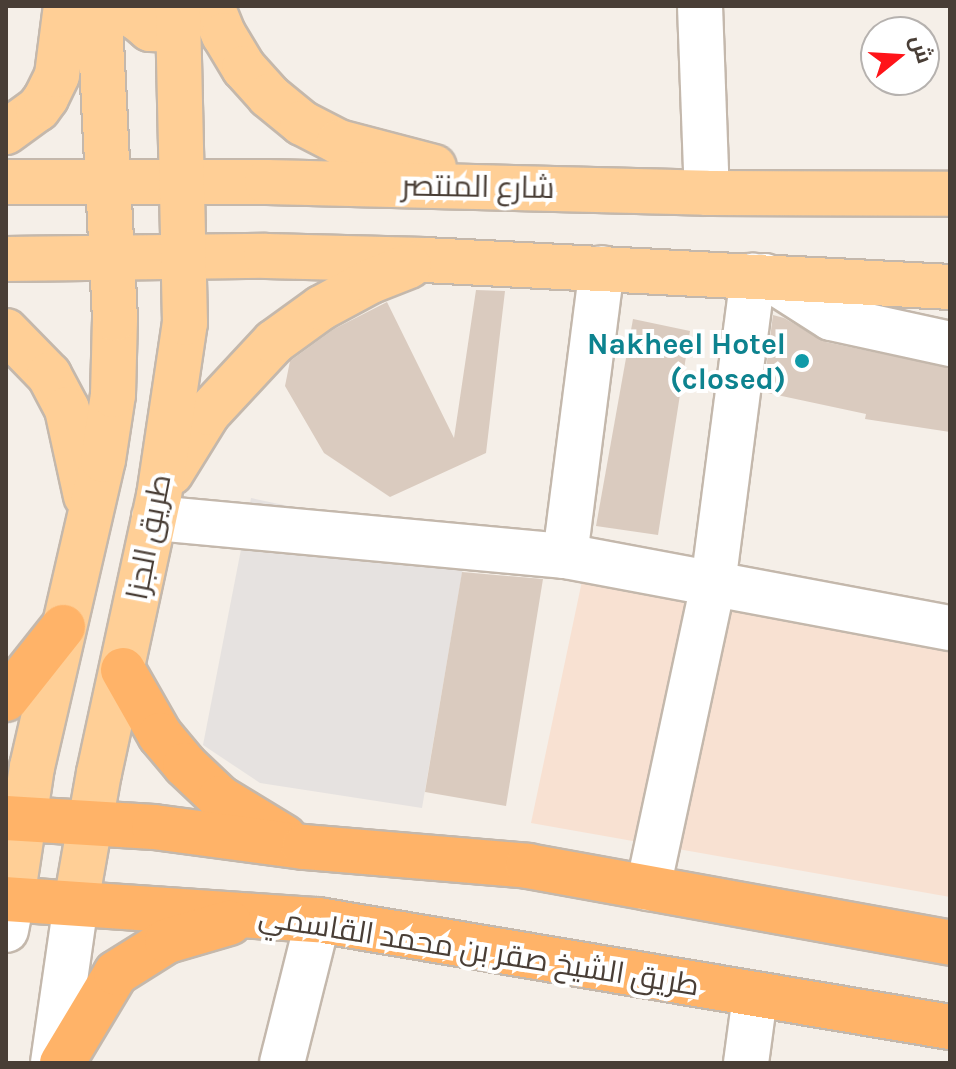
<!DOCTYPE html>
<html>
<head>
<meta charset="utf-8">
<style>
	body { margin:0 }
	#map { position:relative; width:956px; height:1069px; overflow:hidden; background:#f5efe8; font-family:Karla,Cairo,sans-serif }
	div>[style] { position:absolute }
	.commercial>* { inset:0; background:#f8e1d2 }
	.parking>* { inset:0; background:#e6e2e0 }
	.building>* { inset:0; background:#dacbbf }
	.roads { filter:drop-shadow(2px 0 #c4b8ac) drop-shadow(-2px 0 #c4b8ac) drop-shadow(0 2px #c4b8ac) drop-shadow(0 -2px #c4b8ac) }
	.minor>* { height:44px; margin:-22px; padding:0 22px; transform-origin:22px; border-radius:22px; background:#fff }
	.major>* { height:44px; margin:-22px; padding:0 22px; transform-origin:22px; border-radius:22px; background:#ffcf96 }
	.highway>* { height:44px; margin:-22px; padding:0 22px; transform-origin:22px; border-radius:22px; background:#ffb368 }
	.dots>* { width:22px; height:22px; translate:-50% -50%; box-sizing:border-box; border:4px solid #fff; border-radius:50% }
	span { translate:-50% -50%; white-space:nowrap; text-align:center; line-height:1.15; -webkit-text-stroke:8px #fff; paint-order:stroke }
	.street-label { font-size:30px; color:#493e36 }
	.culture-label { font-size:30px; color:#0d838f; font-weight:700 }
	.right { translate:-100% -50%; text-align:right }
	.frame { position:absolute; inset:0; border:8px solid #493e36; pointer-events:none }
	.north { position:absolute; left:860px; top:16px; width:80px; height:80px; box-sizing:border-box; background:#fff; border:2px solid #b6b2af; border-radius:50%; rotate:72deg; font-size:22px; font-weight:700; line-height:32px; text-align:center; color:#493e36 }
	.north::after { content:''; display:block; margin:auto; width:28px; height:36px; background:#ff1419; clip-path:polygon(50% 0,100% 100%,50% 72%,0 100%) }
</style>
</head>
<body>
<div id="map">
	<div class="commercial">
		<div style="clip-path:polygon(586px 562px,950px 627px,950px 897px,531px 823px)"></div>
	</div>
	<div class="parking">
		<div style="clip-path:polygon(251px 498px,467px 544px,422px 808px,260px 783px,203px 745px)"></div>
	</div>
	<div class="building">
		<div style="clip-path:polygon(476px 290px,505px 291px,486px 453px,390px 497px,324px 453px,285px 386px,290px 361px,334px 329px,387px 302px,454px 438px)"></div>
		<div style="clip-path:polygon(773px 315px,784px 318px,826px 342px,950px 368px,950px 432px,865px 419px,866px 414px,763px 392px)"></div>
		<div style="clip-path:polygon(633px 319px,690px 331px,658px 535px,596px 526px)"></div>
		<div style="clip-path:polygon(462px 572px,543px 579px,506px 806px,425px 792px)"></div>
	</div>
	<div class="roads">
		<div class="minor">
			<div style="left:700px;top:6px;width:187px;rotate:87.9deg"></div>
			<div style="left:765px;top:276px;width:78px;rotate:32.5deg"></div>
			<div style="left:831px;top:318px;width:122px;rotate:12.3deg"></div>
			<div style="left:154px;top:518px;width:413px;rotate:5.3deg"></div>
			<div style="left:565px;top:556px;width:392px;rotate:10.6deg"></div>
			<div style="left:565px;top:556px;width:290px;rotate:-82.7deg"></div>
			<div style="left:648px;top:888px;width:311px;rotate:-77.9deg"></div>
			<div style="left:713px;top:584px;width:311px;rotate:-82.6deg"></div>
			<div style="left:6px;top:930px;width:32px;rotate:-79deg"></div>
			<div style="left:53px;top:1063px;width:162px;rotate:-81.8deg"></div>
			<div style="left:282px;top:1063px;width:147px;rotate:-75.9deg"></div>
			<div style="left:746px;top:1063px;width:68px;rotate:-82.3deg"></div>
		</div>
		<div class="major">
			<div style="left:133px;top:6px;width:13px;rotate:72deg"></div>
			<div style="left:137px;top:18px;width:17px;rotate:40deg"></div>
			<div style="left:150px;top:29px;width:29px;rotate:2deg"></div>
			<div style="left:212px;top:6px;width:31px;rotate:68deg"></div>
			<div style="left:224px;top:35px;width:39px;rotate:59deg"></div>
			<div style="left:244px;top:68px;width:38px;rotate:48deg"></div>
			<div style="left:269px;top:96px;width:43px;rotate:39.3deg"></div>
			<div style="left:302px;top:123px;width:42px;rotate:27.2deg"></div>
			<div style="left:339px;top:142px;width:98px;rotate:14.7deg"></div>
			<div style="left:6px;top:132px;width:39px;rotate:-36deg"></div>
			<div style="left:38px;top:109px;width:14px;rotate:-54deg"></div>
			<div style="left:46px;top:98px;width:25px;rotate:-64deg"></div>
			<div style="left:57px;top:75px;width:70px;rotate:-82.6deg"></div>
			<div style="left:6px;top:182px;width:261px"></div>
			<div style="left:267px;top:182px;width:440px;rotate:1.4deg"></div>
			<div style="left:707px;top:193px;width:243px;rotate:0.2deg"></div>
			<div style="left:6px;top:259px;width:260px;rotate:-0.7deg"></div>
			<div style="left:266px;top:256px;width:159px;rotate:1.4deg"></div>
			<div style="left:425px;top:260px;width:526px;rotate:2.94deg"></div>
			<div style="left:6px;top:331px;width:62px;rotate:45.7deg"></div>
			<div style="left:49px;top:375px;width:38px;rotate:62deg"></div>
			<div style="left:67px;top:409px;width:89px;rotate:77.7deg"></div>
			<div style="left:171px;top:473px;width:70px;rotate:-58.3deg"></div>
			<div style="left:208px;top:413px;width:97px;rotate:-47.1deg"></div>
			<div style="left:274px;top:342px;width:58px;rotate:-35.9deg"></div>
			<div style="left:321px;top:308px;width:57px;rotate:-28.4deg"></div>
			<div style="left:371px;top:281px;width:41px;rotate:-21.5deg"></div>
			<div style="left:12px;top:899px;width:134px;rotate:-81.4deg"></div>
			<div style="left:32px;top:767px;width:315px;rotate:-77deg"></div>
			<div style="left:103px;top:460px;width:66px;rotate:-81.3deg"></div>
			<div style="left:113px;top:395px;width:76px;rotate:-88.5deg"></div>
			<div style="left:115px;top:319px;width:313px;rotate:-92.9deg"></div>
			<div style="left:76px;top:903px;width:132px;rotate:-80deg"></div>
			<div style="left:99px;top:773px;width:283px;rotate:-77.8deg"></div>
			<div style="left:159px;top:496px;width:175px;rotate:-81.5deg"></div>
			<div style="left:185px;top:323px;width:317px;rotate:-91.3deg"></div>
		</div>
		<div class="highway">
			<div style="left:123px;top:670px;width:75px;rotate:60.4deg"></div>
			<div style="left:160px;top:735px;width:39px;rotate:50deg"></div>
			<div style="left:185px;top:765px;width:48px;rotate:43.3deg"></div>
			<div style="left:220px;top:798px;width:75px;rotate:31.4deg"></div>
			<div style="left:6px;top:699px;width:92px;rotate:-51.6deg"></div>
			<div style="left:6px;top:818px;width:148px;rotate:3.5deg"></div>
			<div style="left:154px;top:827px;width:151px;rotate:7.6deg"></div>
			<div style="left:304px;top:847px;width:225px;rotate:4.8deg"></div>
			<div style="left:528px;top:866px;width:429px;rotate:10.3deg"></div>
			<div style="left:6px;top:899px;width:313px;rotate:3.9deg"></div>
			<div style="left:318px;top:920px;width:641px;rotate:9.61deg"></div>
			<div style="left:62px;top:1063px;width:105px;rotate:-59deg"></div>
			<div style="left:116px;top:973px;width:60px;rotate:-32.1deg"></div>
			<div style="left:167px;top:941px;width:65px;rotate:-16.2deg"></div>
		</div>
	</div>
	<div class="dots">
		<div style="left:802px;top:361px;background:#0f9aa8"></div>
	</div>
	<div class="street-label">
		<span style="left:478px;top:187px;rotate:1deg">شارع المنتصر</span>
		<span style="left:149px;top:537px;rotate:-79deg">طريق الجزا</span>
		<span style="left:479px;top:951px;rotate:9deg">طريق الشيخ صقر بن محمد القاسمي</span>
	</div>
	<div class="culture-label">
		<span class="right" style="left:786px;top:361px">Nakheel Hotel<br>(closed)</span>
	</div>
	<div class="frame"></div>
	<div class="north">ش</div>
</div>
</body>
</html>
